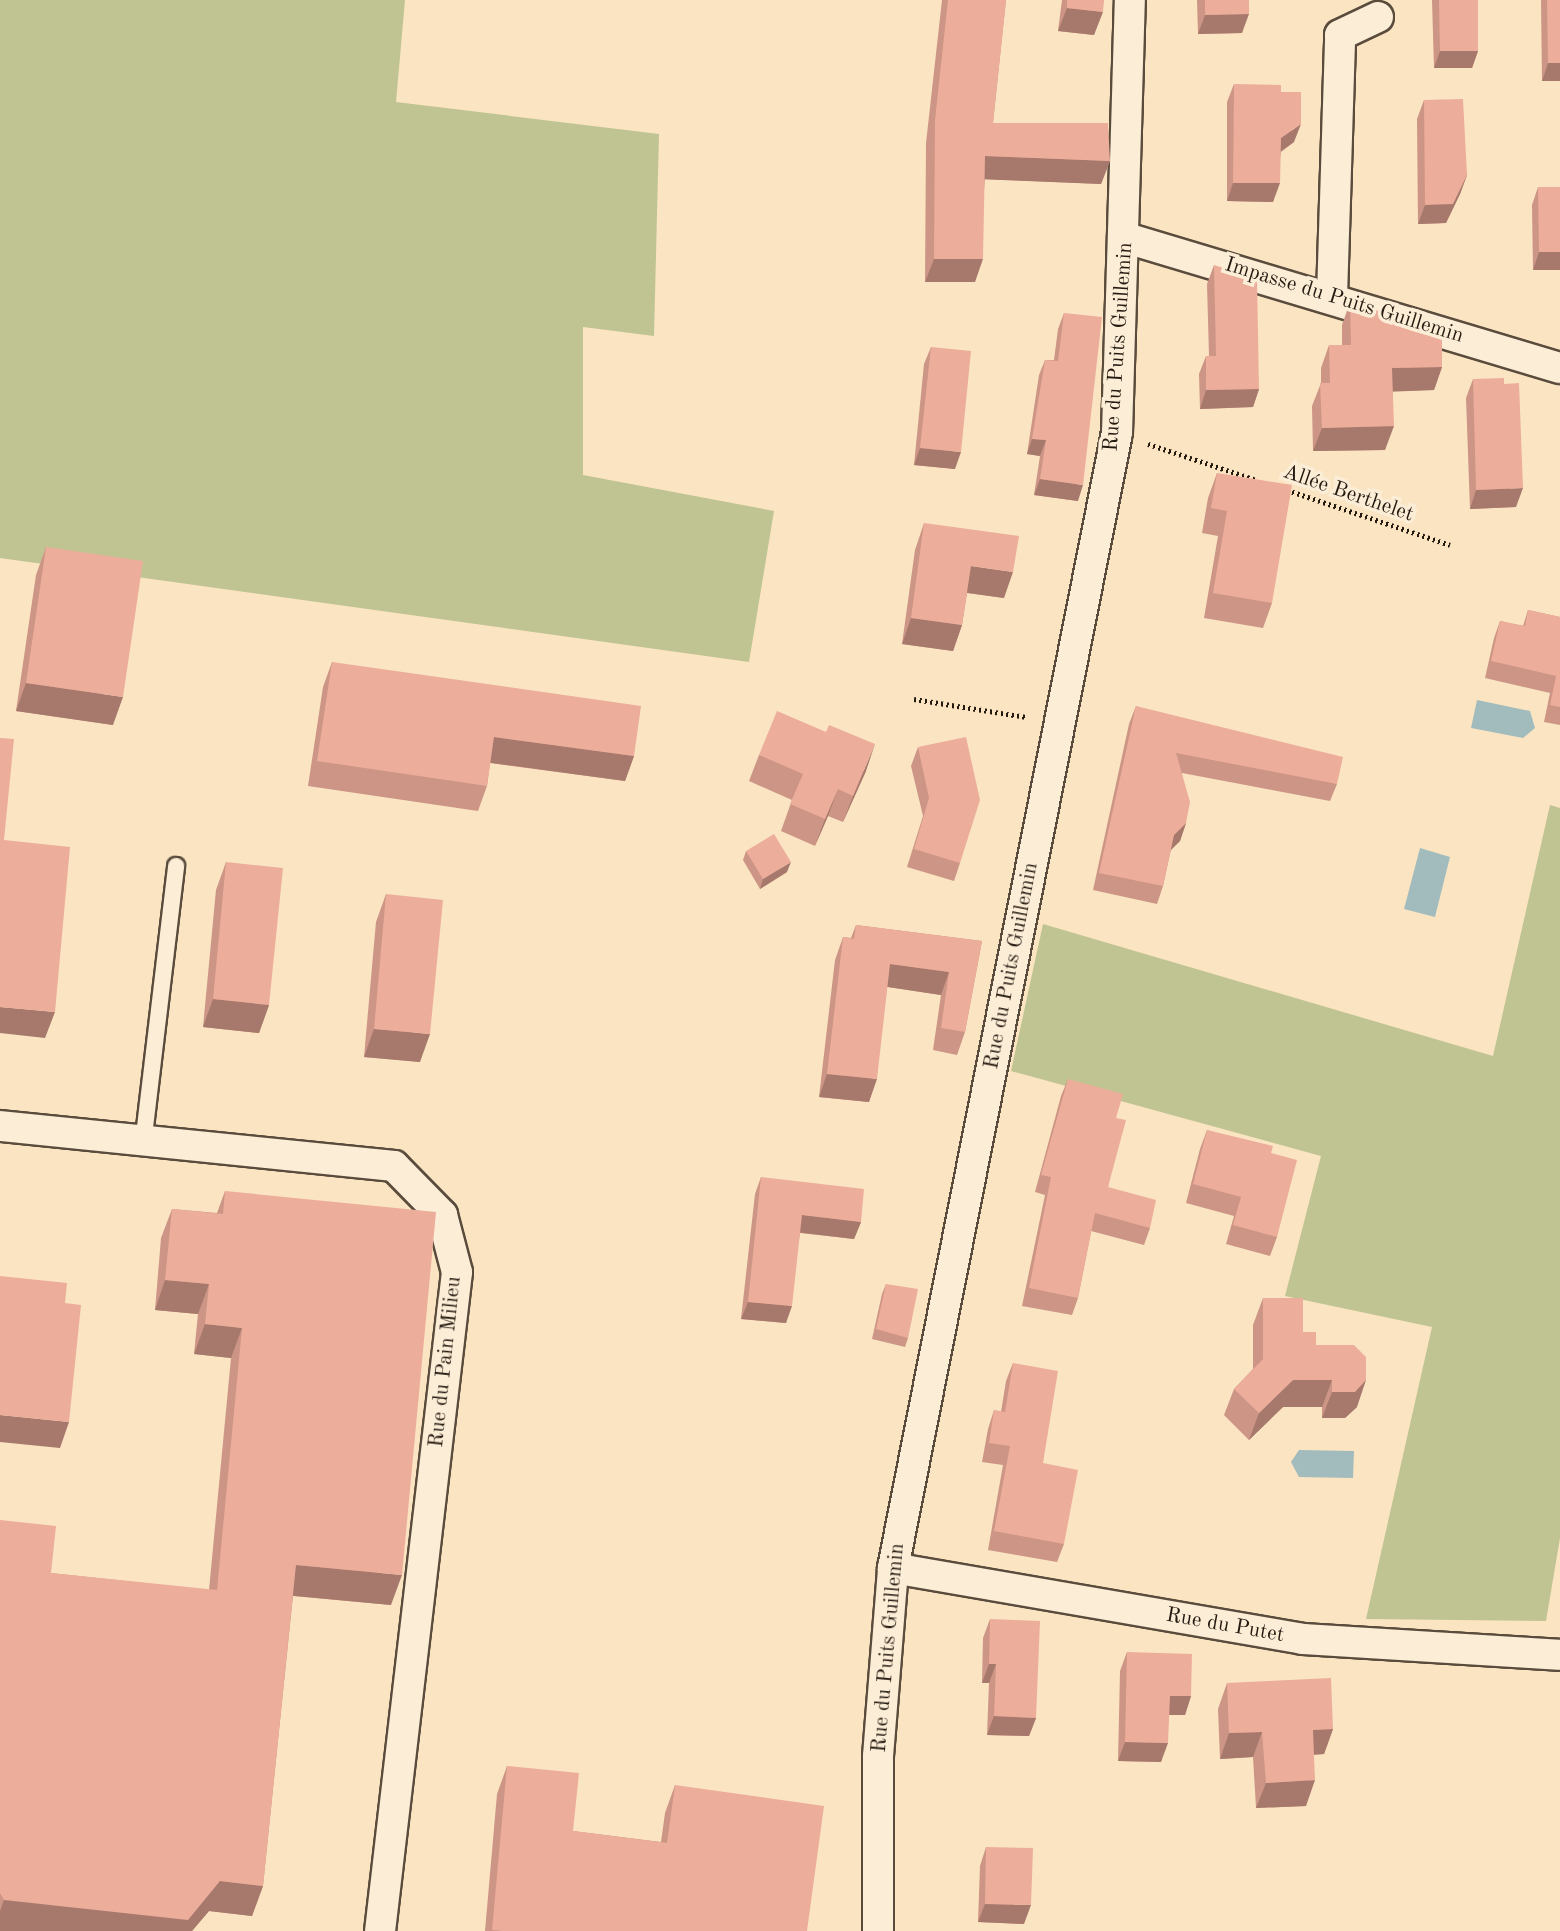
<!DOCTYPE html>
<html>
<head>
<meta charset="utf-8">
<style>
	body { margin:0 }
	#map { position:relative; width:1560px; height:1931px; overflow:hidden; background:#fae4c2; font-family:"Old Standard TT",serif }
	div>[style] { position:absolute }
	.green>* { inset:0; background:#c0c492 }
	.water>* { inset:0; background:#a2bcbd }
	.path>* { height:4.5px; margin-top:-2.25px; transform-origin:0; background:repeating-linear-gradient(90deg,#241a10 0 2px,transparent 0 5.5px) }
	.roads { filter:drop-shadow(2px 0 #5a4c3c) drop-shadow(-2px 0 #5a4c3c) drop-shadow(0 2px #5a4c3c) drop-shadow(0 -2px #5a4c3c) }
	.lane>* { height:16px; margin:-8px; padding:0 8px; transform-origin:8px; border-radius:8px; background:#fcedd7 }
	.street>* { height:30px; margin:-15px; padding:0 15px; transform-origin:15px; border-radius:15px; background:#fcedd7 }
	.wall>* { inset:0; background:#cc9585 }
	.shaded-wall>* { inset:0; background:#a6796c }
	.building>* { inset:0; background:#edad9b }
	span { translate:-50% -50%; white-space:nowrap; text-align:center; line-height:1.15; -webkit-text-stroke:7px #fcedd7; paint-order:stroke }
	.street-label { font-size:21px; color:#241a10 }
</style>
</head>
<body>
<div id="map">
	<div class="green">
		<div style="clip-path:polygon(0 0,405px 0,396px 102px,659px 134px,654px 336px,583px 327px,583px 475px,774px 511px,749px 662px,0 558px)"></div>
		<div style="clip-path:polygon(1550px 805px,1560px 808px,1560px 1538px,1546px 1621px,1366px 1619px,1432px 1327px,1285px 1296px,1321px 1156px,1011px 1071px,1043px 924px,1493px 1056px)"></div>
	</div>
	<div class="water">
		<div style="clip-path:polygon(1477px 700px,1530px 711px,1535px 728px,1523px 738px,1471px 728px)"></div>
		<div style="clip-path:polygon(1420px 848px,1450px 857px,1435px 917px,1404px 909px)"></div>
		<div style="clip-path:polygon(1299px 1450px,1354px 1451px,1353px 1478px,1299px 1477px,1291px 1462px)"></div>
	</div>
	<div class="path">
		<div style="left:1148px;top:444px;width:114px;rotate:18.4deg"></div>
		<div style="left:1287px;top:490px;width:172px;rotate:18.6deg"></div>
		<div style="left:914px;top:699px;width:114px;rotate:9.1deg"></div>
	</div>
	<div class="roads">
		<div class="lane">
			<div style="left:143px;top:1144px;width:280px;rotate:-83.2deg"></div>
		</div>
		<div class="street">
			<div style="left:1126px;top:238px;width:453px;rotate:16.7deg"></div>
			<div style="left:1332px;top:296px;width:261px;rotate:-88.2deg"></div>
			<div style="left:1340px;top:35px;width:42px;rotate:-25.3deg"></div>
			<div style="left:0;top:1126px;width:396px;rotate:5.8deg"></div>
			<div style="left:394px;top:1166px;width:69px;rotate:45.6deg"></div>
			<div style="left:442px;top:1215px;width:59px;rotate:75.3deg"></div>
			<div style="left:457px;top:1272px;width:663px;rotate:96.66deg"></div>
			<div style="left:893px;top:1568px;width:415px;rotate:9.8deg"></div>
			<div style="left:1302px;top:1639px;width:258px;rotate:3.5deg"></div>
			<div style="left:878px;top:1931px;width:175px;rotate:-90deg"></div>
			<div style="left:878px;top:1756px;width:189px;rotate:-85.4deg"></div>
			<div style="left:893px;top:1568px;width:1157px;rotate:-78.84deg"></div>
			<div style="left:1117px;top:433px;width:433px;rotate:-88.3deg"></div>
		</div>
	</div>
	<div class="wall">
		<div style="clip-path:polygon(942px 0,1006px 0,993px 123px,1110px 161px,1101px 184px,985px 179px,975px 282px,925px 282px,926px 143px)"></div>
		<div style="clip-path:polygon(1062px 0,1104px 0,1094px 35px,1058px 31px)"></div>
		<div style="clip-path:polygon(1197px 0,1249px 0,1242px 33px,1198px 34px)"></div>
		<div style="clip-path:polygon(1432px 0,1478px 0,1478px 51px,1472px 68px,1434px 68px)"></div>
		<div style="clip-path:polygon(1541px 0,1560px 0,1560px 81px,1542px 81px)"></div>
		<div style="clip-path:polygon(1234px 84px,1281px 92px,1294px 142px,1281px 152px,1273px 202px,1227px 201px,1227px 102px)"></div>
		<div style="clip-path:polygon(1424px 100px,1467px 175px,1460px 194px,1446px 223px,1418px 224px,1417px 119px)"></div>
		<div style="clip-path:polygon(1538px 187px,1560px 187px,1560px 270px,1533px 270px,1532px 205px)"></div>
		<div style="clip-path:polygon(1214px 265px,1259px 389px,1253px 407px,1200px 409px,1199px 374px,1206px 356px,1209px 356px,1207px 284px)"></div>
		<div style="clip-path:polygon(1350px 302px,1442px 367px,1434px 390px,1393px 391px,1385px 450px,1313px 451px,1312px 406px,1321px 383px,1321px 368px,1329px 345px,1342px 345px,1342px 325px)"></div>
		<div style="clip-path:polygon(1064px 313px,1078px 501px,1034px 495px,1040px 456px,1027px 454px,1039px 375px,1045px 360px,1054px 360px,1058px 329px)"></div>
		<div style="clip-path:polygon(931px 347px,955px 469px,914px 465px,924px 364px)"></div>
		<div style="clip-path:polygon(1473px 379px,1516px 507px,1470px 509px,1466px 398px)"></div>
		<div style="clip-path:polygon(1217px 473px,1272px 603px,1263px 628px,1204px 618px,1218px 536px,1202px 533px,1208px 498px)"></div>
		<div style="clip-path:polygon(924px 523px,1004px 598px,967px 593px,962px 625px,953px 651px,902px 644px,915px 550px)"></div>
		<div style="clip-path:polygon(46px 547px,113px 725px,16px 711px,36px 575px)"></div>
		<div style="clip-path:polygon(1528px 610px,1560px 617px,1560px 725px,1544px 722px,1550px 693px,1485px 678px,1494px 638px,1500px 621px,1523px 626px)"></div>
		<div style="clip-path:polygon(332px 662px,634px 756px,625px 781px,490px 763px,487px 786px,478px 811px,308px 786px,323px 687px)"></div>
		<div style="clip-path:polygon(1136px 706px,1337px 784px,1330px 801px,1182px 773px,1186px 823px,1180px 841px,1171px 849px,1163px 886px,1157px 904px,1093px 890px,1129px 724px)"></div>
		<div style="clip-path:polygon(918px 747px,960px 863px,954px 881px,907px 867px,923px 816px,911px 766px)"></div>
		<div style="clip-path:polygon(759px 755px,866px 771px,843px 822px,828px 816px,815px 846px,781px 831px,792px 800px,749px 781px)"></div>
		<div style="clip-path:polygon(746px 851px,787px 872px,760px 889px,743px 860px)"></div>
		<div style="clip-path:polygon(226px 862px,269px 1005px,259px 1033px,203px 1027px,216px 890px)"></div>
		<div style="clip-path:polygon(386px 894px,420px 1062px,364px 1057px,376px 922px)"></div>
		<div style="clip-path:polygon(856px 925px,982px 941px,965px 1032px,957px 1055px,933px 1050px,941px 995px,887px 987px,869px 1102px,819px 1097px,835px 960px,843px 937px,851px 938px)"></div>
		<div style="clip-path:polygon(1068px 1079px,1116px 1118px,1108px 1187px,1150px 1228px,1144px 1245px,1091px 1231px,1078px 1298px,1072px 1315px,1022px 1306px,1045px 1195px,1035px 1192px,1061px 1096px)"></div>
		<div style="clip-path:polygon(1207px 1130px,1271px 1153px,1277px 1237px,1270px 1256px,1226px 1244px,1234px 1216px,1186px 1203px,1200px 1149px)"></div>
		<div style="clip-path:polygon(761px 1177px,861px 1222px,854px 1239px,800px 1233px,786px 1323px,741px 1319px,755px 1194px)"></div>
		<div style="clip-path:polygon(225px 1191px,391px 1605px,293px 1596px,263px 1886px,252px 1916px,209px 1911px,192px 1931px,0 1931px,0 1520px,51px 1573px,209px 1590px,231px 1358px,194px 1354px,198px 1314px,155px 1310px,161px 1238px,172px 1209px,217px 1213px)"></div>
		<div style="clip-path:polygon(886px 1284px,908px 1338px,905px 1347px,872px 1339px,882px 1294px)"></div>
		<div style="clip-path:polygon(1263px 1298px,1303px 1332px,1316px 1345px,1357px 1407px,1345px 1418px,1322px 1418px,1322px 1407px,1283px 1407px,1249px 1440px,1224px 1415px,1234px 1389px,1253px 1369px,1253px 1325px)"></div>
		<div style="clip-path:polygon(1013px 1363px,1043px 1463px,1064px 1544px,1057px 1562px,988px 1550px,1003px 1465px,982px 1462px,988px 1429px,994px 1410px,1001px 1412px,1006px 1381px)"></div>
		<div style="clip-path:polygon(990px 1619px,1036px 1718px,1029px 1736px,987px 1735px,989px 1683px,982px 1683px,983px 1638px)"></div>
		<div style="clip-path:polygon(1127px 1652px,1191px 1696px,1185px 1715px,1169px 1715px,1161px 1762px,1118px 1761px,1120px 1671px)"></div>
		<div style="clip-path:polygon(1227px 1683px,1333px 1729px,1324px 1754px,1314px 1755px,1306px 1806px,1256px 1808px,1253px 1757px,1220px 1759px,1218px 1709px)"></div>
		<div style="clip-path:polygon(507px 1766px,573px 1831px,661px 1842px,665px 1813px,675px 1785px,807px 1931px,485px 1931px,497px 1794px)"></div>
		<div style="clip-path:polygon(986px 1847px,1024px 1924px,978px 1922px,980px 1866px)"></div>
	</div>
	<div class="shaded-wall">
		<div style="clip-path:polygon(1067px 8px,1103px 12px,1094px 35px,1058px 31px)"></div>
		<div style="clip-path:polygon(1249px 14px,1242px 33px,1198px 34px,1205px 15px)"></div>
		<div style="clip-path:polygon(1440px 51px,1478px 51px,1472px 68px,1434px 68px)"></div>
		<div style="clip-path:polygon(1548px 63px,1560px 63px,1560px 81px,1542px 81px)"></div>
		<div style="clip-path:polygon(1301px 124px,1294px 142px,1274px 156px,1281px 138px)"></div>
		<div style="clip-path:polygon(985px 156px,1110px 161px,1101px 184px,977px 179px)"></div>
		<div style="clip-path:polygon(1467px 175px,1460px 194px,1446px 223px,1418px 224px,1425px 205px)"></div>
		<div style="clip-path:polygon(1233px 183px,1280px 183px,1273px 202px,1227px 201px)"></div>
		<div style="clip-path:polygon(1539px 252px,1560px 252px,1560px 270px,1533px 270px)"></div>
		<div style="clip-path:polygon(934px 259px,983px 259px,975px 282px,925px 282px)"></div>
		<div style="clip-path:polygon(1442px 367px,1434px 390px,1384px 392px,1392px 368px)"></div>
		<div style="clip-path:polygon(1259px 389px,1253px 407px,1200px 409px,1206px 390px)"></div>
		<div style="clip-path:polygon(1394px 426px,1385px 450px,1313px 451px,1322px 428px)"></div>
		<div style="clip-path:polygon(1032px 439px,1046px 440px,1040px 456px,1027px 454px)"></div>
		<div style="clip-path:polygon(920px 448px,961px 452px,955px 469px,914px 465px)"></div>
		<div style="clip-path:polygon(1040px 479px,1083px 485px,1078px 501px,1034px 495px)"></div>
		<div style="clip-path:polygon(1523px 488px,1516px 507px,1470px 509px,1476px 490px)"></div>
		<div style="clip-path:polygon(971px 566px,1013px 572px,1004px 598px,961px 592px)"></div>
		<div style="clip-path:polygon(911px 618px,962px 625px,953px 651px,902px 644px)"></div>
		<div style="clip-path:polygon(26px 683px,123px 697px,113px 725px,16px 711px)"></div>
		<div style="clip-path:polygon(494px 737px,634px 756px,625px 781px,485px 762px)"></div>
		<div style="clip-path:polygon(875px 744px,866px 771px,843px 822px,853px 796px)"></div>
		<div style="clip-path:polygon(838px 789px,828px 816px,815px 846px,825px 819px)"></div>
		<div style="clip-path:polygon(1186px 823px,1180px 841px,1168px 853px,1174px 835px)"></div>
		<div style="clip-path:polygon(791px 862px,787px 872px,760px 889px,763px 879px)"></div>
		<div style="clip-path:polygon(890px 964px,949px 972px,941px 995px,882px 986px)"></div>
		<div style="clip-path:polygon(213px 999px,269px 1005px,259px 1033px,203px 1027px)"></div>
		<div style="clip-path:polygon(0 1007px,55px 1012px,45px 1038px,0 1033px)"></div>
		<div style="clip-path:polygon(374px 1029px,430px 1034px,420px 1062px,364px 1057px)"></div>
		<div style="clip-path:polygon(827px 1074px,877px 1079px,869px 1102px,819px 1097px)"></div>
		<div style="clip-path:polygon(802px 1215px,861px 1222px,854px 1239px,796px 1232px)"></div>
		<div style="clip-path:polygon(165px 1280px,209px 1284px,198px 1314px,155px 1310px)"></div>
		<div style="clip-path:polygon(748px 1302px,792px 1306px,786px 1323px,741px 1319px)"></div>
		<div style="clip-path:polygon(205px 1324px,242px 1328px,231px 1358px,194px 1354px)"></div>
		<div style="clip-path:polygon(1293px 1380px,1332px 1380px,1322px 1407px,1283px 1407px,1249px 1440px,1259px 1413px)"></div>
		<div style="clip-path:polygon(1366px 1380px,1357px 1407px,1345px 1418px,1322px 1418px,1332px 1392px)"></div>
		<div style="clip-path:polygon(0 1415px,69px 1422px,60px 1448px,0 1442px)"></div>
		<div style="clip-path:polygon(296px 1565px,402px 1575px,391px 1605px,285px 1595px)"></div>
		<div style="clip-path:polygon(989px 1664px,996px 1664px,989px 1683px,982px 1683px)"></div>
		<div style="clip-path:polygon(1170px 1696px,1191px 1696px,1185px 1715px,1163px 1715px)"></div>
		<div style="clip-path:polygon(994px 1716px,1036px 1718px,1029px 1736px,987px 1735px)"></div>
		<div style="clip-path:polygon(1333px 1729px,1324px 1754px,1303px 1755px,1313px 1730px)"></div>
		<div style="clip-path:polygon(1262px 1732px,1253px 1757px,1220px 1759px,1229px 1733px)"></div>
		<div style="clip-path:polygon(1125px 1742px,1168px 1743px,1161px 1762px,1118px 1761px)"></div>
		<div style="clip-path:polygon(1315px 1780px,1306px 1806px,1256px 1808px,1266px 1783px)"></div>
		<div style="clip-path:polygon(220px 1881px,263px 1886px,252px 1916px,209px 1911px,192px 1931px,0 1931px,0 1911px,4px 1900px)"></div>
		<div style="clip-path:polygon(985px 1904px,1031px 1905px,1024px 1924px,978px 1922px)"></div>
	</div>
	<div class="building">
		<div style="clip-path:polygon(948px 0,1006px 0,993px 123px,1108px 123px,1110px 161px,985px 156px,983px 259px,934px 259px,935px 120px)"></div>
		<div style="clip-path:polygon(1067px 0,1104px 0,1103px 12px,1067px 8px)"></div>
		<div style="clip-path:polygon(1205px 0,1249px 0,1249px 14px,1205px 15px)"></div>
		<div style="clip-path:polygon(1439px 0,1478px 0,1478px 51px,1440px 51px)"></div>
		<div style="clip-path:polygon(1547px 0,1560px 0,1560px 63px,1548px 63px)"></div>
		<div style="clip-path:polygon(1234px 84px,1281px 85px,1281px 92px,1301px 92px,1301px 124px,1281px 138px,1280px 183px,1233px 183px)"></div>
		<div style="clip-path:polygon(1463px 99px,1467px 175px,1453px 204px,1425px 205px,1424px 100px)"></div>
		<div style="clip-path:polygon(1538px 187px,1560px 187px,1560px 252px,1539px 252px)"></div>
		<div style="clip-path:polygon(1214px 265px,1257px 278px,1259px 389px,1206px 390px,1206px 356px,1216px 356px)"></div>
		<div style="clip-path:polygon(1350px 302px,1442px 331px,1442px 367px,1392px 368px,1394px 426px,1322px 428px,1320px 383px,1330px 383px,1329px 345px,1351px 345px)"></div>
		<div style="clip-path:polygon(1064px 313px,1102px 317px,1083px 485px,1040px 479px,1046px 440px,1032px 439px,1045px 360px,1058px 361px)"></div>
		<div style="clip-path:polygon(931px 347px,971px 351px,961px 452px,920px 448px)"></div>
		<div style="clip-path:polygon(1504px 378px,1504px 384px,1519px 383px,1523px 488px,1476px 490px,1473px 379px)"></div>
		<div style="clip-path:polygon(1217px 473px,1292px 485px,1272px 603px,1213px 593px,1227px 511px,1211px 508px)"></div>
		<div style="clip-path:polygon(924px 523px,1019px 536px,1013px 572px,971px 566px,962px 625px,911px 618px)"></div>
		<div style="clip-path:polygon(46px 547px,143px 561px,123px 697px,26px 683px)"></div>
		<div style="clip-path:polygon(1528px 610px,1560px 617px,1560px 707px,1550px 705px,1556px 676px,1491px 661px,1500px 621px,1525px 626px)"></div>
		<div style="clip-path:polygon(332px 662px,641px 706px,634px 756px,494px 737px,487px 786px,317px 761px)"></div>
		<div style="clip-path:polygon(1136px 706px,1343px 757px,1337px 784px,1176px 753px,1190px 802px,1186px 823px,1174px 835px,1163px 886px,1099px 873px)"></div>
		<div style="clip-path:polygon(777px 711px,826px 732px,829px 725px,875px 744px,853px 796px,838px 789px,825px 819px,790px 804px,803px 774px,759px 755px)"></div>
		<div style="clip-path:polygon(966px 737px,980px 800px,960px 863px,914px 849px,929px 798px,918px 747px)"></div>
		<div style="clip-path:polygon(0 738px,14px 739px,4px 840px,70px 847px,55px 1012px,0 1007px)"></div>
		<div style="clip-path:polygon(774px 834px,791px 862px,763px 879px,746px 851px)"></div>
		<div style="clip-path:polygon(226px 862px,283px 868px,269px 1005px,213px 999px)"></div>
		<div style="clip-path:polygon(386px 894px,443px 900px,430px 1034px,374px 1029px)"></div>
		<div style="clip-path:polygon(856px 925px,982px 941px,965px 1032px,941px 1028px,949px 972px,890px 964px,877px 1079px,827px 1074px,843px 937px,854px 939px)"></div>
		<div style="clip-path:polygon(1068px 1079px,1123px 1094px,1116px 1118px,1126px 1120px,1108px 1187px,1156px 1200px,1150px 1228px,1095px 1213px,1078px 1298px,1029px 1288px,1051px 1177px,1041px 1175px)"></div>
		<div style="clip-path:polygon(1207px 1130px,1273px 1146px,1271px 1153px,1297px 1160px,1277px 1237px,1233px 1225px,1241px 1197px,1193px 1184px)"></div>
		<div style="clip-path:polygon(761px 1177px,864px 1189px,861px 1222px,802px 1215px,792px 1306px,748px 1302px)"></div>
		<div style="clip-path:polygon(225px 1191px,436px 1212px,402px 1575px,296px 1565px,263px 1886px,220px 1881px,188px 1920px,4px 1900px,0 1893px,0 1520px,56px 1526px,51px 1573px,217px 1590px,242px 1328px,205px 1324px,209px 1284px,165px 1280px,172px 1209px,223px 1214px)"></div>
		<div style="clip-path:polygon(0 1276px,67px 1283px,65px 1303px,81px 1305px,69px 1422px,0 1415px)"></div>
		<div style="clip-path:polygon(886px 1284px,918px 1289px,908px 1338px,876px 1329px)"></div>
		<div style="clip-path:polygon(1263px 1298px,1303px 1298px,1303px 1332px,1316px 1332px,1316px 1345px,1354px 1345px,1366px 1357px,1366px 1380px,1355px 1392px,1332px 1392px,1332px 1380px,1293px 1380px,1259px 1413px,1234px 1389px,1263px 1359px)"></div>
		<div style="clip-path:polygon(1013px 1363px,1058px 1371px,1043px 1463px,1078px 1470px,1064px 1544px,994px 1531px,1010px 1446px,989px 1443px,994px 1410px,1005px 1412px)"></div>
		<div style="clip-path:polygon(990px 1619px,1040px 1621px,1036px 1718px,994px 1716px,996px 1664px,989px 1664px)"></div>
		<div style="clip-path:polygon(1127px 1652px,1192px 1654px,1191px 1696px,1170px 1696px,1168px 1743px,1125px 1742px)"></div>
		<div style="clip-path:polygon(1331px 1678px,1333px 1729px,1313px 1730px,1315px 1780px,1266px 1783px,1262px 1732px,1229px 1733px,1227px 1683px)"></div>
		<div style="clip-path:polygon(507px 1766px,579px 1773px,573px 1831px,667px 1843px,675px 1785px,824px 1806px,807px 1931px,503px 1931px,492px 1930px)"></div>
		<div style="clip-path:polygon(986px 1847px,1033px 1848px,1031px 1905px,985px 1904px)"></div>
	</div>
	<div class="street-label">
		<span style="left:1344px;top:301px;rotate:17deg">Impasse du Puits Guillemin</span>
		<span style="left:1119px;top:347px;rotate:-86deg">Rue du Puits Guillemin</span>
		<span style="left:1348px;top:494px;rotate:19deg">Allée Berthelet</span>
		<span style="left:1012px;top:966px;rotate:-79deg">Rue du Puits Guillemin</span>
		<span style="left:446px;top:1362px;rotate:-84deg">Rue du Pain Milieu</span>
		<span style="left:1225px;top:1626px;rotate:10deg">Rue du Putet</span>
		<span style="left:889px;top:1648px;rotate:-85deg">Rue du Puits Guillemin</span>
	</div>
</div>
</body>
</html>
